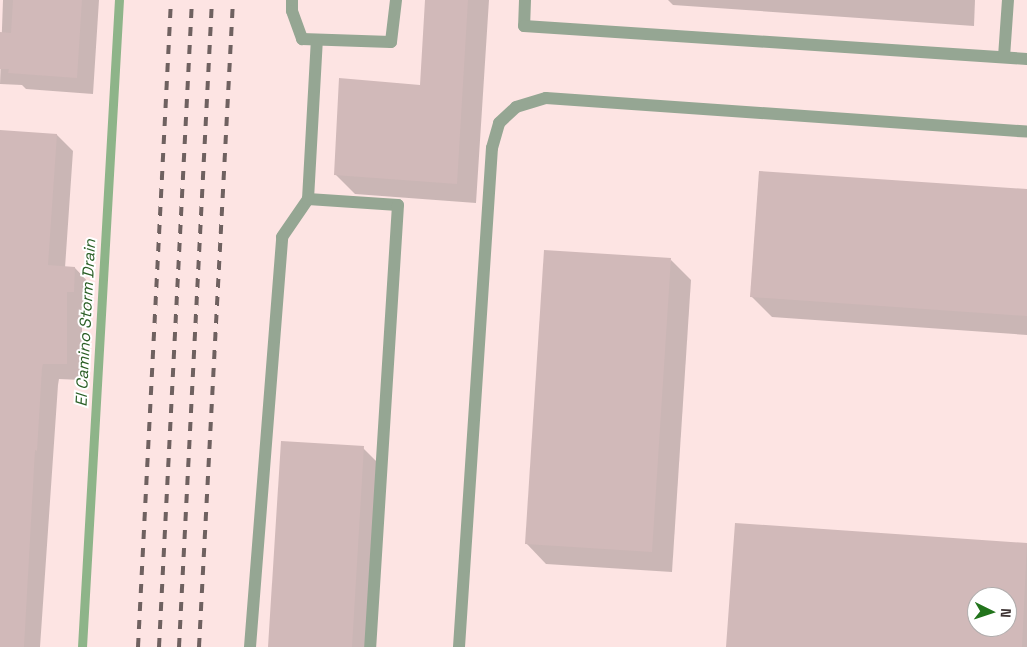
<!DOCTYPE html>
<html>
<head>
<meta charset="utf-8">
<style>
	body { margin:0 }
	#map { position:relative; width:1027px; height:647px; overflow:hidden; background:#fde4e3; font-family:"Space Grotesk",sans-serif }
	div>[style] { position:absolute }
	.shadow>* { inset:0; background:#0003 }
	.stream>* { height:9px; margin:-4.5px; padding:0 4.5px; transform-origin:4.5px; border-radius:4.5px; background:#8eb489 }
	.building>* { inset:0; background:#d1b9b9 }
	.service>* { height:12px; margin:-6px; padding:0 6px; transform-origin:6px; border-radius:6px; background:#95a693 }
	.rail>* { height:4px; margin-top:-2px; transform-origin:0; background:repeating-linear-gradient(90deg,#6f6160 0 9px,transparent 0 18px) }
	span { translate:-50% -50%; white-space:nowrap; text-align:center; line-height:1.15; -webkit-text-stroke:4px #fff; paint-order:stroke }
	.water-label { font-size:16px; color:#2b5f26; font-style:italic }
	.north { position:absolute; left:967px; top:587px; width:50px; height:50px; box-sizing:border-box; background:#fff; border:1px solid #b1adad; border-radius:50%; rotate:94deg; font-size:14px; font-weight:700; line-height:20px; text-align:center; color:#3d3333 }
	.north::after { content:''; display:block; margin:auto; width:18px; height:22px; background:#22741c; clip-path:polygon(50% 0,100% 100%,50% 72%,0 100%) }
</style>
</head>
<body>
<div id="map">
	<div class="shadow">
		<div style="clip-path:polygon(3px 0,99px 0,93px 94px,26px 89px,22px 85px,0 84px)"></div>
		<div style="clip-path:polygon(427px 0,489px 0,476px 203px,355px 194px,335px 174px,421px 86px)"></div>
		<div style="clip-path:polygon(668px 0,975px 0,974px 26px,673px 5px)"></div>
		<div style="clip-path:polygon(0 132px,57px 135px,73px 151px,65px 268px,75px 268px,91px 285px,89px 308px,82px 307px,82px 380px,59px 379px,58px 385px,40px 647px,0 647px)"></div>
		<div style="clip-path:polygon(1027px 191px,1027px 335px,772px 317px,752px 297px)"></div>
		<div style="clip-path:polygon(671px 260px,691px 280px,672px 572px,546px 564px,526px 543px)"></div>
		<div style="clip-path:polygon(363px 448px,383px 468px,373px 647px,269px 647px)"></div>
		<div style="clip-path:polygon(evenodd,736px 524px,1027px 544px,1027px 647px,728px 647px,736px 524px,977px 597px,1007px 597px,1007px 627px,977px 627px,977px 597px)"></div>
	</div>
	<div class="stream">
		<div style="left:82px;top:647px;width:648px;rotate:-86.73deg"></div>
	</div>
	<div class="building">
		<div style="clip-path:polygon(13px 0,82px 0,77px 78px,8px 73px,9px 69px,0 69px,0 32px,11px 33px)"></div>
		<div style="clip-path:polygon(425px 0,468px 0,457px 184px,334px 175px,339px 78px,420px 85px)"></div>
		<div style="clip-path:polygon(0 130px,57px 134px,48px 265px,75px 267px,74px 292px,67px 292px,67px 364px,43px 364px,42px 368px,37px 451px,35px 450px,24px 647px,0 647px)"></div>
		<div style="clip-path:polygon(759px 171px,1027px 189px,1027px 316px,750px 297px)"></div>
		<div style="clip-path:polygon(544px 250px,671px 258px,652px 552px,525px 544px)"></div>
		<div style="clip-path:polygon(281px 441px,364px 446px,352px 647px,268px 647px)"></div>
		<div style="clip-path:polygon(evenodd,735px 523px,1027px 543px,1022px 647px,726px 647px,735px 523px,977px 597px,1007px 597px,1007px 627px,977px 627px,977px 597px)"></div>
	</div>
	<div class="service">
		<div style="left:292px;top:0;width:11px;rotate:90deg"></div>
		<div style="left:292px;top:11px;width:30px;rotate:70deg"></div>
		<div style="left:302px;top:39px;width:89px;rotate:1.9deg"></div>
		<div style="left:391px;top:42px;width:42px;rotate:-83.2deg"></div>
		<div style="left:525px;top:0;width:26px;rotate:92deg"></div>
		<div style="left:524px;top:26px;width:504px;rotate:3.75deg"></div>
		<div style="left:1004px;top:57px;width:57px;rotate:-86deg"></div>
		<div style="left:308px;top:199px;width:90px;rotate:3.8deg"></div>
		<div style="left:398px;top:205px;width:443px;rotate:93.6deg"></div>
		<div style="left:250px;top:647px;width:411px;rotate:-85.5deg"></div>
		<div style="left:282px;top:237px;width:46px;rotate:-55.6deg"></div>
		<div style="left:308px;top:199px;width:159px;rotate:-86.8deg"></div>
		<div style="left:459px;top:647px;width:500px;rotate:-86.22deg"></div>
		<div style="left:492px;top:148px;width:26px;rotate:-74deg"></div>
		<div style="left:499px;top:123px;width:23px;rotate:-43deg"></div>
		<div style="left:516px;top:107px;width:31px;rotate:-17deg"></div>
		<div style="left:546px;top:98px;width:482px;rotate:4deg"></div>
	</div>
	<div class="rail">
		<div style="left:138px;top:647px;width:648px;rotate:-87.08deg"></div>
		<div style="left:159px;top:647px;width:648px;rotate:-87.08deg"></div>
		<div style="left:179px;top:647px;width:648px;rotate:-87.08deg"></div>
		<div style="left:199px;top:647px;width:648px;rotate:-86.99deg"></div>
	</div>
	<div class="water-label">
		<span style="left:86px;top:323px;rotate:-87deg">El Camino Storm Drain</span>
	</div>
	<div class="north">N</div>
</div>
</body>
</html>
